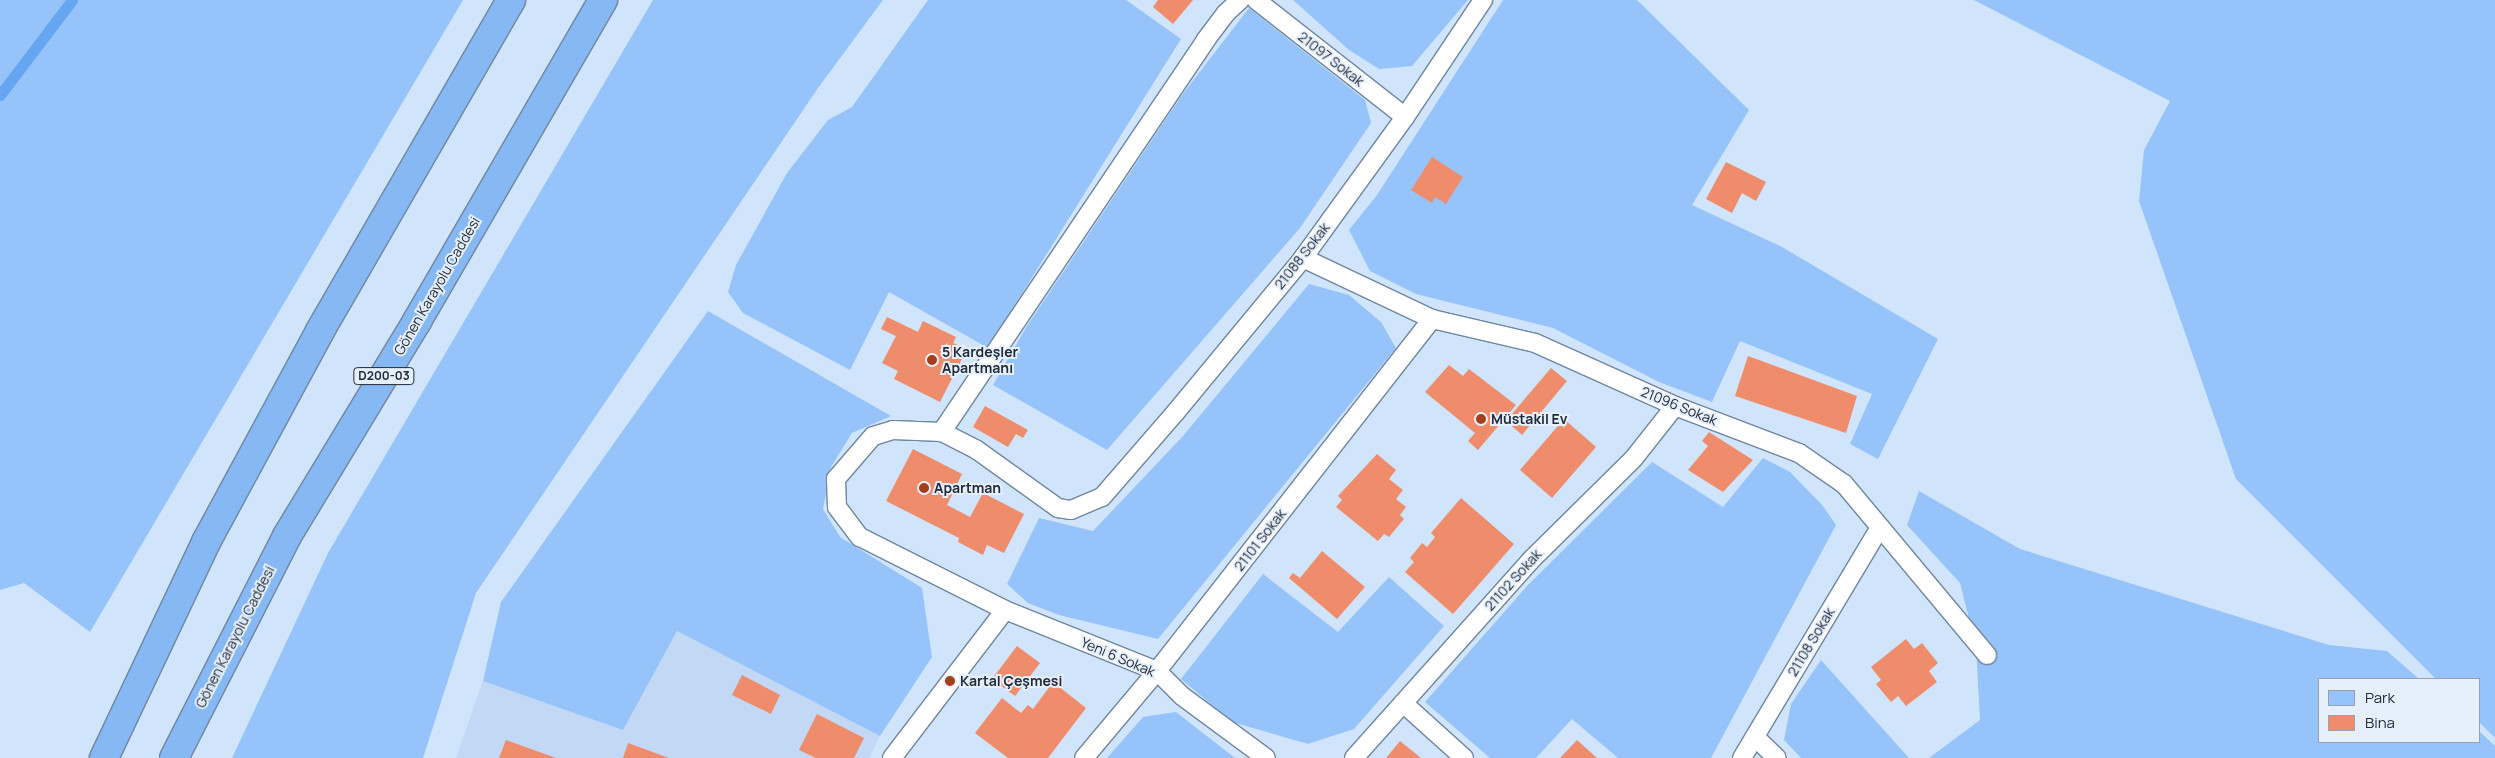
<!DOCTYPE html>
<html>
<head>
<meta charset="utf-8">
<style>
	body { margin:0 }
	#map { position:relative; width:2495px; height:758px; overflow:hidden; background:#d0e4fc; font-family:Manrope,sans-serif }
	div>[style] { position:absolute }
	.built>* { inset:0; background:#c2d8f5 }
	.green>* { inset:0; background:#96c4fa }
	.stream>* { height:11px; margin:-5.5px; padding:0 5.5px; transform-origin:5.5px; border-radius:5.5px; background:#66a6f1 }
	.building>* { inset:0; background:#ee8c6c }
	.roads { filter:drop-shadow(1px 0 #6f86a0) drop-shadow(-1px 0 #6f86a0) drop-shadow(0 1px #6f86a0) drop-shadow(0 -1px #6f86a0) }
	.lane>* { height:18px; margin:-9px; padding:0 9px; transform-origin:9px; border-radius:9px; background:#fff }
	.highway>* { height:28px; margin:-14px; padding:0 14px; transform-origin:14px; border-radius:14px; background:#86b8f3 }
	.dots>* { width:14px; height:14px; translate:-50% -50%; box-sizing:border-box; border:2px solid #e6f0fc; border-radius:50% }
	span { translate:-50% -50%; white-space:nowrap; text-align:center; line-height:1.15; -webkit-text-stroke:4px #e6f0fc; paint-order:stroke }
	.shield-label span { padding:1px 4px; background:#e6f0fc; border:1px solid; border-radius:4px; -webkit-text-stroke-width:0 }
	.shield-label { font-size:12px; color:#222b36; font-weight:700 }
	.street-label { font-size:14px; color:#222b36 }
	.poi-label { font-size:14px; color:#222b36; font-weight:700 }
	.left { translate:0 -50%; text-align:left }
	.legend { position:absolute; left:2318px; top:678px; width:162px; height:65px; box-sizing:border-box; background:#e6f0fc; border:1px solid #98a1ad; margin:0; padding:6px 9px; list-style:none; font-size:15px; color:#222b36 }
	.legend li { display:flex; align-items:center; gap:10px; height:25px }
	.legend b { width:25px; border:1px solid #98a1ad }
</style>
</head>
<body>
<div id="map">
	<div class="built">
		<div style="clip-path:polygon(677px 631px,880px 736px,869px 758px,456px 758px,483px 681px,623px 729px)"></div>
	</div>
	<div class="green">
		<div style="clip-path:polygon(0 0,463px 0,90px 632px,24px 583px,0 590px)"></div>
		<div style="clip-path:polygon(653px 0,883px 0,818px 88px,476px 593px,423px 758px,232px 758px,328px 553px)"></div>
		<div style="clip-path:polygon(928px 0,1126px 0,1181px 39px,988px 348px,889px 292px,850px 370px,743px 313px,728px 292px,736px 265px,787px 173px,828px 120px,852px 107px)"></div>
		<div style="clip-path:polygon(1293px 0,1468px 0,1412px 66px,1379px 69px,1349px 50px)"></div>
		<div style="clip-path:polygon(1503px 0,1637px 0,1749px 110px,1692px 205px,1782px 247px,1938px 339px,1878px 459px,1850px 444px,1872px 394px,1740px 341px,1712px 402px,1659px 382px,1553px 328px,1416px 294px,1370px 271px,1349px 230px,1377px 195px)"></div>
		<div style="clip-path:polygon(1974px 0,2495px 0,2495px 738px,2479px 722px,2479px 679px,2436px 679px,2236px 479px,2139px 201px,2144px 150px,2170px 101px)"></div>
		<div style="clip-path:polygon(1249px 8px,1365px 100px,1371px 123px,1300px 228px,1107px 450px,993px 385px,1027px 326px,1182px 95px)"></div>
		<div style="clip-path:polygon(1309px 284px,1349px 295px,1381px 322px,1396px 348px,1158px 639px,1059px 615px,1028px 603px,1007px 584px,1039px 518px,1093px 531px,1183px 436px)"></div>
		<div style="clip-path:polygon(708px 311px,891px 416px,852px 433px,831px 467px,823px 509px,840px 537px,922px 588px,932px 657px,880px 736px,677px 631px,623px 730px,483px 681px,501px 602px)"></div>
		<div style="clip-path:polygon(1763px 458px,1790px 472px,1823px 506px,1836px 525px,1711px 758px,1618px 758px,1572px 719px,1536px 758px,1490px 758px,1425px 702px,1527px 586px,1652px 462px,1723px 507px)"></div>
		<div style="clip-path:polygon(1919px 491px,2020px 549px,2329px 645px,2387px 651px,2419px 679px,2319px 679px,2319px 742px,2479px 742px,2479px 731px,2495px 746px,2495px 758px,1929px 758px,1980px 720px,1976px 646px,1960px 583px,1907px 525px)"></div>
		<div style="clip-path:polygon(1263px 574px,1338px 632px,1389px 577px,1444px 626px,1354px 729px,1308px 744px,1232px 722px,1181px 679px)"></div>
		<div style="clip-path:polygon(1821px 660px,1909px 758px,1801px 758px,1784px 740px,1791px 704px)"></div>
		<div style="clip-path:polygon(1176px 712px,1235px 758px,1107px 758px,1143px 717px)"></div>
	</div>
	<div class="stream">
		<div style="left:0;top:95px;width:119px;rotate:-52.8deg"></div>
	</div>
	<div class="building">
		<div style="clip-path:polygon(1158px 0,1193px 0,1173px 24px,1153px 7px)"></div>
		<div style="clip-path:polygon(1432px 157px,1463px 177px,1446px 204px,1435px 197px,1432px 203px,1411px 190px)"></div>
		<div style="clip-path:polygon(1726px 162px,1766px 182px,1756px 201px,1742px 193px,1732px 213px,1706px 199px)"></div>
		<div style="clip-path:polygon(887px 317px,918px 332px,923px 321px,956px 337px,953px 343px,967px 349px,940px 402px,894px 379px,898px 371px,882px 363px,896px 336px,881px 329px)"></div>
		<div style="clip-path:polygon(1748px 356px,1857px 396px,1846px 433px,1735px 396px)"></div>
		<div style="clip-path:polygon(1449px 365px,1463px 376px,1469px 369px,1516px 405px,1478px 450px,1468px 441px,1475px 433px,1425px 392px)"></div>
		<div style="clip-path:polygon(1551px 368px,1567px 381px,1522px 435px,1506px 421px)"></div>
		<div style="clip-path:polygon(985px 406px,1028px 430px,1023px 438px,1016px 434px,1008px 447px,973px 427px)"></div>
		<div style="clip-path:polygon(1564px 419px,1596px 447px,1552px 498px,1520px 470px)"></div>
		<div style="clip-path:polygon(1709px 432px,1753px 460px,1723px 492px,1688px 470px,1708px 446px,1702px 441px)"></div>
		<div style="clip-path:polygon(913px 449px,962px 474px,947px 505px,970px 517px,983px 493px,1024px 514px,1004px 553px,987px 545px,983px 555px,958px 542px,959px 538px,886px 501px)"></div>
		<div style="clip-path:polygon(1377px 454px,1396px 470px,1389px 479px,1403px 490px,1396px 499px,1406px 507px,1400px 515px,1404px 519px,1389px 537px,1384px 534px,1378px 541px,1336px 507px,1342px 500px,1338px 496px)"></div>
		<div style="clip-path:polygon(1461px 498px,1514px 544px,1453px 614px,1405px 572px,1414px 562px,1410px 558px,1422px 543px,1427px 547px,1435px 537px,1431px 533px)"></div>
		<div style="clip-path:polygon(1322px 551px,1365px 587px,1337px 619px,1289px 578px,1293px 573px,1300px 578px)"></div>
		<div style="clip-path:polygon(1906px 639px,1914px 649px,1922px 643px,1938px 663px,1929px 671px,1937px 682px,1906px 706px,1898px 696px,1891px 702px,1876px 684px,1881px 680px,1871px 667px)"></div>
		<div style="clip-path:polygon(1017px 646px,1040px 663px,1015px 696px,992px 679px)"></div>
		<div style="clip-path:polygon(742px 675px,780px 695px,771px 714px,732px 695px)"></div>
		<div style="clip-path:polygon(1053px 682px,1086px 708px,1048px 758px,1008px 758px,975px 733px,1002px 698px,1021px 713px,1028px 705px,1033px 709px)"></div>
		<div style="clip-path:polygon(817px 714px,864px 738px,854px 758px,816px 758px,799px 750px)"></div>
		<div style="clip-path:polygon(506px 740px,556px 758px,499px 758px)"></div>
		<div style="clip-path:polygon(1577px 740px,1597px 758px,1560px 758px)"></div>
		<div style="clip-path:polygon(1400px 741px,1421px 758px,1386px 758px)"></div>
		<div style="clip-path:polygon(628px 743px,669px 758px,623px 758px)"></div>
	</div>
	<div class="roads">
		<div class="lane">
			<div style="left:1240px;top:0;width:19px;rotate:137deg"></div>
			<div style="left:1226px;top:13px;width:34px;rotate:127deg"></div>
			<div style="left:1206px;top:40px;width:473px;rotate:124deg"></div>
			<div style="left:942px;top:432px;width:49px;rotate:-177.7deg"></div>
			<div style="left:893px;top:430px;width:21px;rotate:163deg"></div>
			<div style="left:873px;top:436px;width:57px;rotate:130.7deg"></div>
			<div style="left:836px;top:479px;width:28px;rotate:88deg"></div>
			<div style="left:837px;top:507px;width:38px;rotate:53deg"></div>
			<div style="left:860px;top:537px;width:162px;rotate:26.7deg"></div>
			<div style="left:1005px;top:610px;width:164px;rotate:21.9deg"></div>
			<div style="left:1157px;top:671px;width:35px;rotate:45deg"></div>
			<div style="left:1182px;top:696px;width:104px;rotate:36.4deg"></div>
			<div style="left:1256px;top:0;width:189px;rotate:38.1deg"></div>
			<div style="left:1303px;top:258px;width:143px;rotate:25.3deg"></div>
			<div style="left:1432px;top:319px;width:106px;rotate:13.1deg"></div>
			<div style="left:1535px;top:343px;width:154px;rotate:24.2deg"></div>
			<div style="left:1675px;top:406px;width:133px;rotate:20.8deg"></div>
			<div style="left:1799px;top:453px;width:55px;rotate:34.6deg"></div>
			<div style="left:1844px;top:484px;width:223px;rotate:50.1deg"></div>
			<div style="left:942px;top:432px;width:39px;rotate:27deg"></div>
			<div style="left:977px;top:450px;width:100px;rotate:35.6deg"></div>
			<div style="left:1058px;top:508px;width:13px;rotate:9deg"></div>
			<div style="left:1071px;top:510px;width:34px;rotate:-23deg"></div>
			<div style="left:1102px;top:497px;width:111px;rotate:-49deg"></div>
			<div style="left:1175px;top:413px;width:201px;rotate:-50.4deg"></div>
			<div style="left:1303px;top:258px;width:174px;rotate:-54.1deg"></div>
			<div style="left:1405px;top:117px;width:141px;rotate:-56.3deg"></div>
			<div style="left:1403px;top:703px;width:82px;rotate:42deg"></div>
			<div style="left:1755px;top:737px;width:30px;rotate:44deg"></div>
			<div style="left:892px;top:758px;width:186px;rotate:-52.6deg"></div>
			<div style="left:1084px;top:758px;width:114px;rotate:-50deg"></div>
			<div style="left:1157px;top:671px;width:447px;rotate:-52deg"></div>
			<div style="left:1354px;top:758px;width:264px;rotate:-48.2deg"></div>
			<div style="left:1530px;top:561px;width:146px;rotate:-44.7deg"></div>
			<div style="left:1634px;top:458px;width:66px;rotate:-51.7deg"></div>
			<div style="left:1742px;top:758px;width:269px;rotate:-59.1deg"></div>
		</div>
		<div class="highway">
			<div style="left:104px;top:758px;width:239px;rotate:-64.7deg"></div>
			<div style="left:206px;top:542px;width:240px;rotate:-61.6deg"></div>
			<div style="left:320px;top:331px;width:382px;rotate:-60deg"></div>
			<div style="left:174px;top:758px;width:249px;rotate:-63deg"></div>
			<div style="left:287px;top:536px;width:251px;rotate:-58.8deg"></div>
			<div style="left:417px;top:321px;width:371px;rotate:-59.9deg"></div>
		</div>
	</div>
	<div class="dots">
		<div style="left:932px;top:360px;background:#a53e19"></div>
		<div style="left:1481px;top:419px;background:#a53e19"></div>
		<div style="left:924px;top:488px;background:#a53e19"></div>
		<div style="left:950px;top:681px;background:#a53e19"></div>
	</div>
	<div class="shield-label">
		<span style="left:384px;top:376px">D200-03</span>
	</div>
	<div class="street-label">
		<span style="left:1331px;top:59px;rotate:38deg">21097 Sokak</span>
		<span style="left:1302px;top:256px;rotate:-52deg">21088 Sokak</span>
		<span style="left:437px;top:286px;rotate:-60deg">Gönen Karayolu Caddesi</span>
		<span style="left:1679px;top:406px;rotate:22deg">21096 Sokak</span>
		<span style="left:1260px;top:540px;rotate:-52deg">21101 Sokak</span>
		<span style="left:1513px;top:580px;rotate:-48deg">21102 Sokak</span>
		<span style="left:235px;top:637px;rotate:-63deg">Gönen Karayolu Caddesi</span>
		<span style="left:1811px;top:642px;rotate:-59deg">21108 Sokak</span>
		<span style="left:1118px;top:657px;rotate:23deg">Yeni 6 Sokak</span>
	</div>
	<div class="poi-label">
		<span class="left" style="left:942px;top:360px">5 Kardeşler<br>Apartmanı</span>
		<span class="left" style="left:1491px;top:419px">Müstakil Ev</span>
		<span class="left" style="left:934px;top:488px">Apartman</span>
		<span class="left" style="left:960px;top:681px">Kartal Çeşmesi</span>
	</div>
	<ul class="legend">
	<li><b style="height:14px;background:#96c4fa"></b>Park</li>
	<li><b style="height:14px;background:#ee8c6c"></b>Bina</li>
	</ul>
</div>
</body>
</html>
